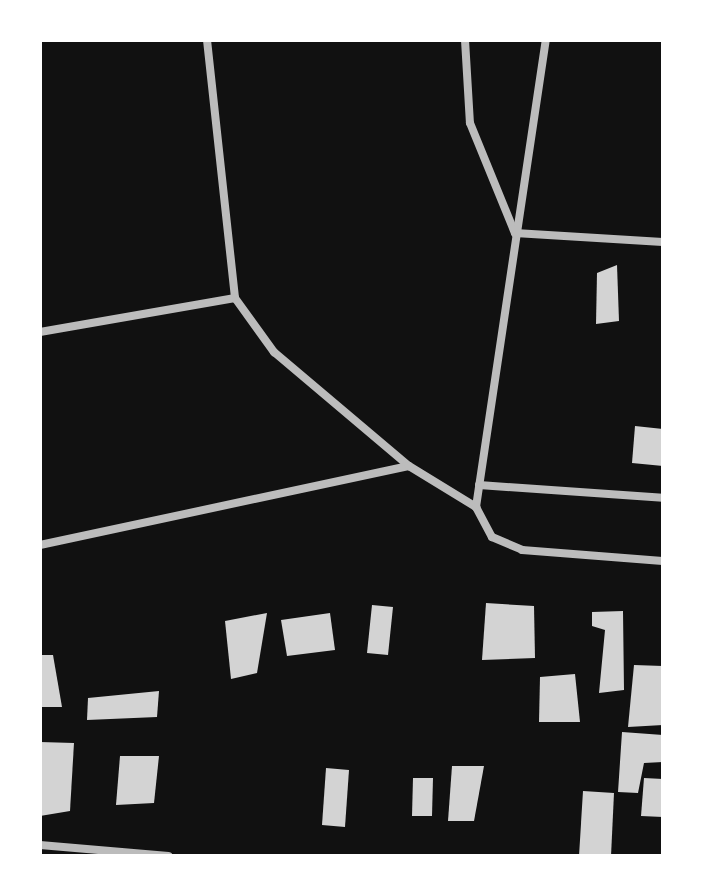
<!DOCTYPE html>
<html>
<head>
<meta charset="utf-8">
<style>
	body { margin:0 }
	#map { position:relative; width:703px; height:896px; overflow:hidden; background:#111; font-family:"PT Sans",sans-serif }
	div>[style] { position:absolute }
	.building>* { inset:0; background:#d3d3d3 }
	.minor>* { height:8px; margin:-4px; padding:0 4px; transform-origin:4px; border-radius:4px; background:#bcbcbc }
	span { translate:-50% -50%; white-space:nowrap; text-align:center; line-height:1.15; -webkit-text-stroke:7px #fff; paint-order:stroke }
	.frame { position:absolute; inset:0; border:42px solid #fff; pointer-events:none }
</style>
</head>
<body>
<div id="map">
	<div class="building">
		<div style="clip-path:polygon(617px 265px,619px 321px,596px 324px,597px 273px)"></div>
		<div style="clip-path:polygon(635px 426px,663px 429px,663px 466px,632px 463px)"></div>
		<div style="clip-path:polygon(486px 603px,534px 606px,535px 658px,482px 660px)"></div>
		<div style="clip-path:polygon(372px 605px,393px 607px,388px 655px,367px 653px)"></div>
		<div style="clip-path:polygon(623px 611px,624px 690px,599px 693px,605px 630px,592px 626px,592px 612px)"></div>
		<div style="clip-path:polygon(267px 613px,257px 673px,231px 679px,225px 621px)"></div>
		<div style="clip-path:polygon(330px 613px,335px 650px,287px 656px,281px 620px)"></div>
		<div style="clip-path:polygon(40px 655px,53px 655px,62px 707px,40px 707px)"></div>
		<div style="clip-path:polygon(634px 665px,663px 666px,663px 725px,628px 727px)"></div>
		<div style="clip-path:polygon(575px 674px,580px 722px,539px 722px,540px 677px)"></div>
		<div style="clip-path:polygon(159px 691px,157px 717px,87px 720px,88px 698px)"></div>
		<div style="clip-path:polygon(622px 732px,663px 735px,663px 762px,644px 763px,638px 793px,618px 792px)"></div>
		<div style="clip-path:polygon(40px 742px,74px 743px,70px 811px,40px 816px)"></div>
		<div style="clip-path:polygon(120px 756px,159px 756px,154px 803px,116px 805px)"></div>
		<div style="clip-path:polygon(452px 766px,484px 766px,474px 821px,448px 821px)"></div>
		<div style="clip-path:polygon(326px 768px,349px 770px,345px 827px,322px 825px)"></div>
		<div style="clip-path:polygon(413px 778px,433px 778px,432px 816px,412px 816px)"></div>
		<div style="clip-path:polygon(644px 778px,663px 779px,663px 817px,641px 816px)"></div>
		<div style="clip-path:polygon(583px 791px,614px 793px,611px 856px,579px 856px)"></div>
	</div>
	<div class="minor">
		<div style="left:207px;top:40px;width:260px;rotate:83.8deg"></div>
		<div style="left:235px;top:298px;width:67px;rotate:54.2deg"></div>
		<div style="left:274px;top:352px;width:177px;rotate:40.2deg"></div>
		<div style="left:465px;top:40px;width:83px;rotate:86.6deg"></div>
		<div style="left:470px;top:123px;width:119px;rotate:67.8deg"></div>
		<div style="left:515px;top:233px;width:148px;rotate:3.5deg"></div>
		<div style="left:40px;top:332px;width:198px;rotate:-9.9deg"></div>
		<div style="left:479px;top:485px;width:184px;rotate:4deg"></div>
		<div style="left:476px;top:507px;width:472px;rotate:-81.5deg"></div>
		<div style="left:40px;top:545px;width:377px;rotate:-12.1deg"></div>
		<div style="left:409px;top:466px;width:79px;rotate:31.5deg"></div>
		<div style="left:476px;top:507px;width:34px;rotate:62deg"></div>
		<div style="left:492px;top:537px;width:33px;rotate:23deg"></div>
		<div style="left:522px;top:550px;width:141px;rotate:4.5deg"></div>
		<div style="left:40px;top:845px;width:129px;rotate:4.9deg"></div>
	</div>
	<div class="frame"></div>
</div>
</body>
</html>
